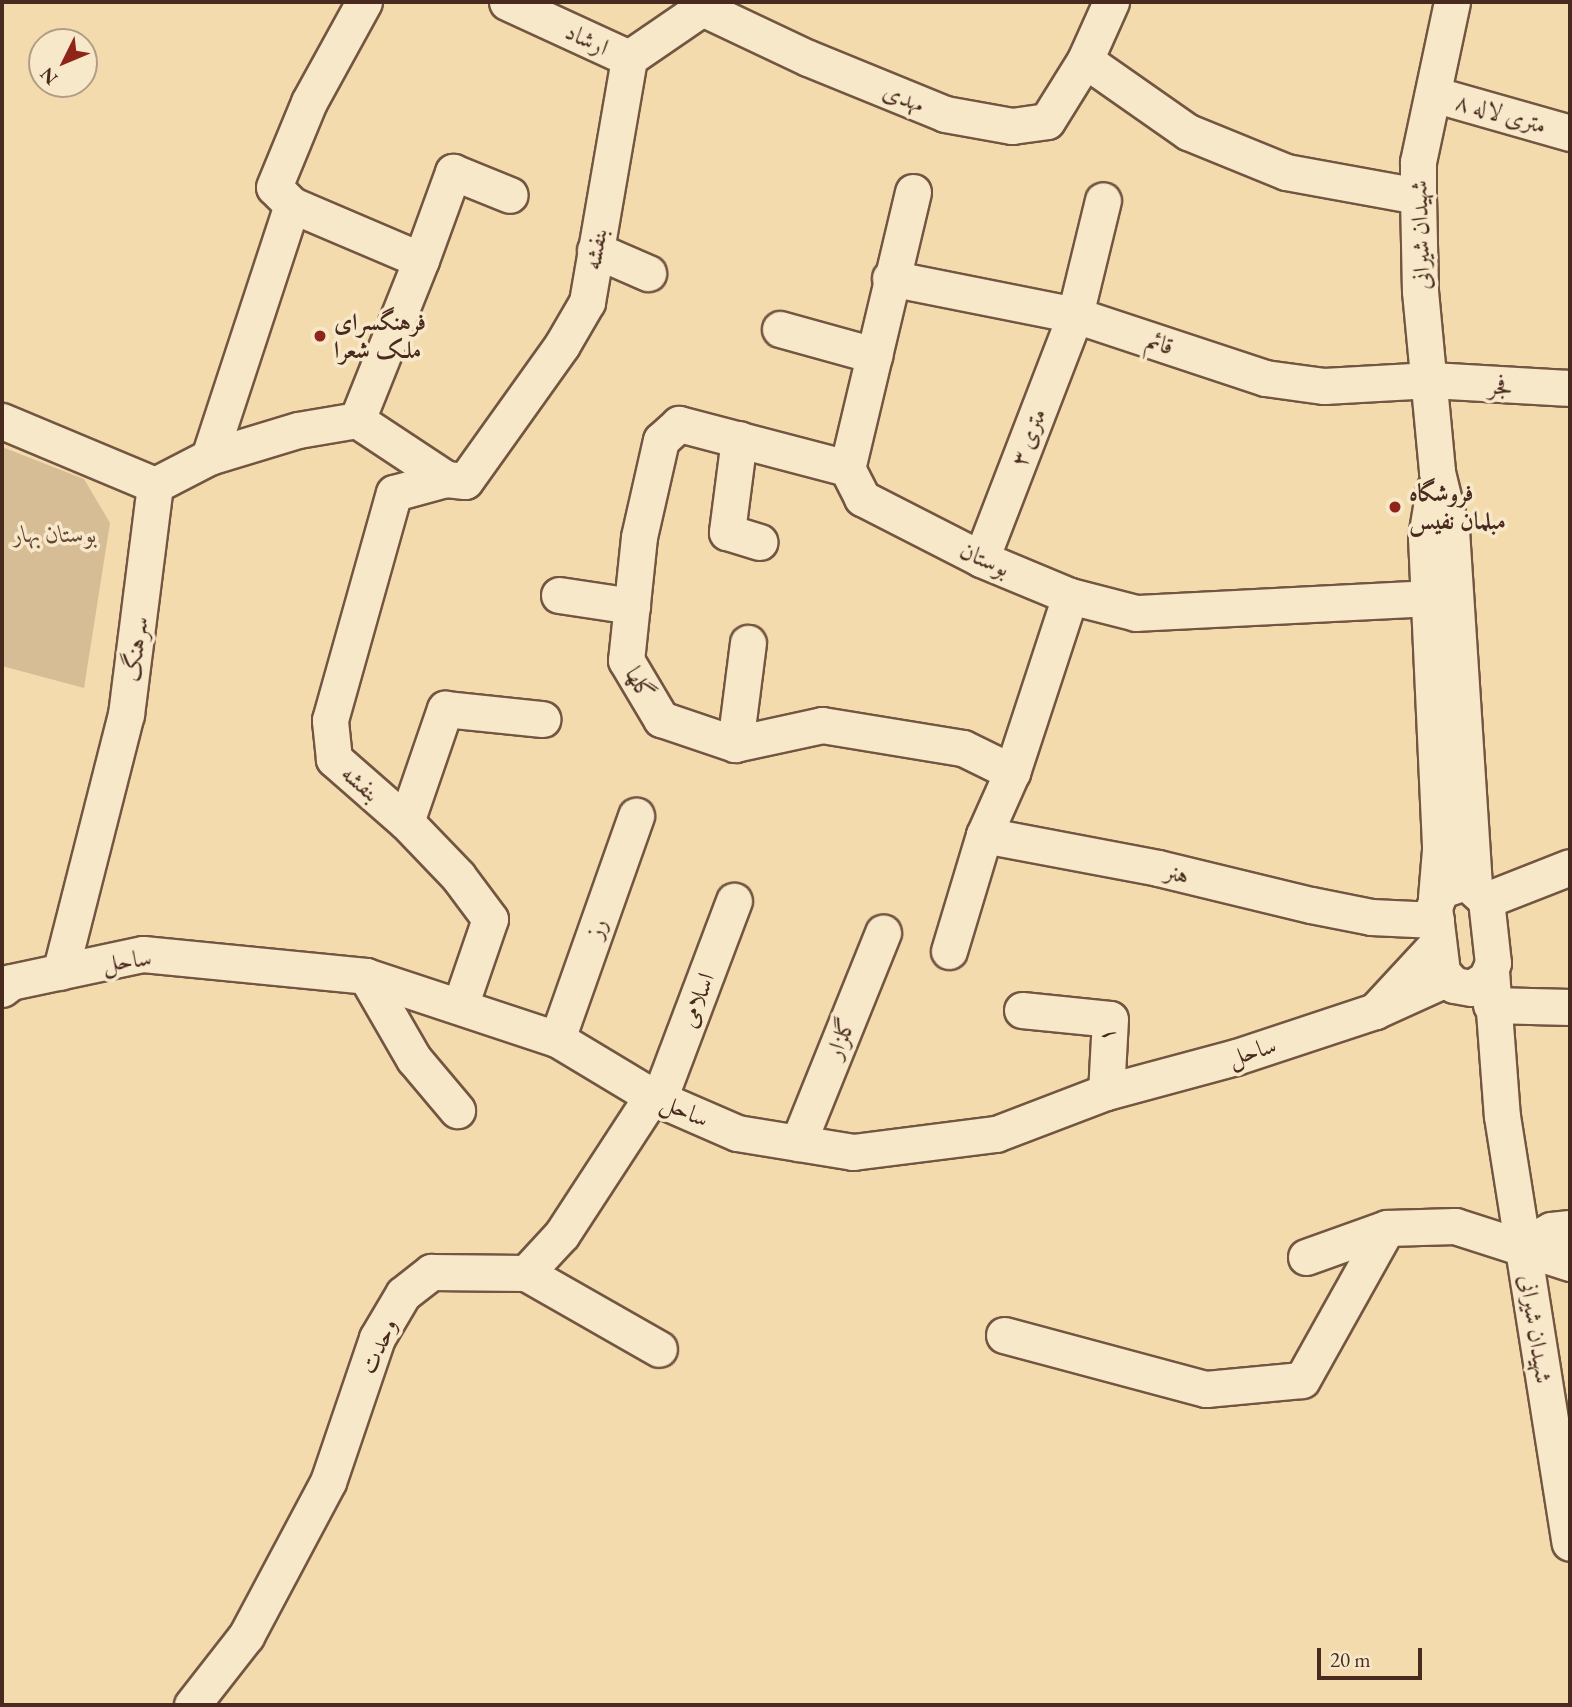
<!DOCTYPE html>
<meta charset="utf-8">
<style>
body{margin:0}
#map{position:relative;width:1572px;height:1707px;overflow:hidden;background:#f4dbad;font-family:"EB Garamond",Amiri,serif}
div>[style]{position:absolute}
.green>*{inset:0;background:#d7bd95}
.roads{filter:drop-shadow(2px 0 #735642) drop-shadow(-2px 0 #735642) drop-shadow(0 2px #735642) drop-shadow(0 -2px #735642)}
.minor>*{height:35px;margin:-17.5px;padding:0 17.5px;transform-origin:17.5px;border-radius:17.5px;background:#f8e8ca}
.dots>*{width:19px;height:19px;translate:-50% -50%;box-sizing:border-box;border:4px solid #f8e8ca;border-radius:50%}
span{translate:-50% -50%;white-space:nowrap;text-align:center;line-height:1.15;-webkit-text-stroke:7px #f8e8ca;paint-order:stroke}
.street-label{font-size:24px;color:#482a1e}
.poi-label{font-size:24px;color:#482a1e;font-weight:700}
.left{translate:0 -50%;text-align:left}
.park-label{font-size:24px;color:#654736;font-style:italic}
.frame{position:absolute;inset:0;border:4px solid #482a1e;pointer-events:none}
.north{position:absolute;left:28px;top:28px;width:70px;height:70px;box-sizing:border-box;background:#f8e8ca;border:2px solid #b29c85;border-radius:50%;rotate:227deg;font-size:19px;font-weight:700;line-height:28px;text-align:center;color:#482a1e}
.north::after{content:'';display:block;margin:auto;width:24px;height:32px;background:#8f2418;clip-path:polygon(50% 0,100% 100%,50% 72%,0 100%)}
.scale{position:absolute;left:1317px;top:1648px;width:105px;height:32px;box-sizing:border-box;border:4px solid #482a1e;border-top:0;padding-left:9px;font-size:21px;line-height:24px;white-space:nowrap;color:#482a1e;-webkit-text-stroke:5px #f8e8ca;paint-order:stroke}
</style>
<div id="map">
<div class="green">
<div style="clip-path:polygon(2px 447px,84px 479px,110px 523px,84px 688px,2px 666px)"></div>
</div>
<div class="roads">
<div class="minor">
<div style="left:507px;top:2px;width:134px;rotate:24.7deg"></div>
<div style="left:1452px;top:2px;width:164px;rotate:102deg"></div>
<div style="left:1418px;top:162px;width:34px;rotate:90deg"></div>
<div style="left:1418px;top:196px;width:95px;rotate:88.8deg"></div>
<div style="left:1420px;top:291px;width:182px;rotate:84.6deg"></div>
<div style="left:1437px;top:472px;width:60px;rotate:76.4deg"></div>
<div style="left:1451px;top:530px;width:357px;rotate:86.3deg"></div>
<div style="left:702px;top:8px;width:117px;rotate:25.3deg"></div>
<div style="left:808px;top:58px;width:148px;rotate:22.2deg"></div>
<div style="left:945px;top:114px;width:68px;rotate:10.2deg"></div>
<div style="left:1012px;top:126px;width:35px;rotate:-8deg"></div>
<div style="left:1047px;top:121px;width:72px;rotate:-58.1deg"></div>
<div style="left:1085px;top:60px;width:64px;rotate:-65.9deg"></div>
<div style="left:1085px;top:60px;width:126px;rotate:35deg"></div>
<div style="left:1188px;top:132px;width:106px;rotate:22.2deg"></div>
<div style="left:1286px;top:172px;width:134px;rotate:10.3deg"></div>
<div style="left:1433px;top:94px;width:142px;rotate:15.9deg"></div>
<div style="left:913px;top:192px;width:284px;rotate:103.4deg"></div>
<div style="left:847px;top:468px;width:34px;rotate:63deg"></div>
<div style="left:862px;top:498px;width:134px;rotate:27.1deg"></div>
<div style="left:981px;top:559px;width:96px;rotate:22.6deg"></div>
<div style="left:1070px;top:596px;width:68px;rotate:14.4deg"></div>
<div style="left:1136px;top:613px;width:293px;rotate:-2.9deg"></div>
<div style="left:595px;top:250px;width:58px;rotate:23.5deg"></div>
<div style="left:421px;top:260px;width:94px;rotate:-70deg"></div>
<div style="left:453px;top:172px;width:61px;rotate:22deg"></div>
<div style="left:890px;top:278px;width:189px;rotate:11.3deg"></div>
<div style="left:1075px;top:315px;width:200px;rotate:18.3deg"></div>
<div style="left:1265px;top:378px;width:60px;rotate:7.7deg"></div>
<div style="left:1324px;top:386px;width:107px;rotate:-3.2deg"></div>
<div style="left:1431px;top:380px;width:139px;rotate:3.3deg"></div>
<div style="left:780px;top:329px;width:98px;rotate:15.5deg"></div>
<div style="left:357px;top:420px;width:107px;rotate:33.5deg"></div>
<div style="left:2px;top:421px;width:166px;rotate:22.7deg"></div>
<div style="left:155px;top:485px;width:231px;rotate:97.2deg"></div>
<div style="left:126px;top:714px;width:266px;rotate:104.3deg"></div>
<div style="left:739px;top:439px;width:94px;rotate:97.4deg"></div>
<div style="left:727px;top:532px;width:34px;rotate:17deg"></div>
<div style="left:209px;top:457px;width:265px;rotate:-71.8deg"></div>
<div style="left:847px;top:468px;width:174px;rotate:-165.3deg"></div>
<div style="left:679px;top:424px;width:24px;rotate:138deg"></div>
<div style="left:661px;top:440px;width:99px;rotate:102.8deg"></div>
<div style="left:639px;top:537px;width:124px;rotate:96deg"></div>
<div style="left:626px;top:660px;width:69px;rotate:59.3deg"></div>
<div style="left:661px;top:719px;width:78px;rotate:18.7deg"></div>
<div style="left:735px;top:744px;width:89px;rotate:-12.3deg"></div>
<div style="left:822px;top:725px;width:143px;rotate:9.3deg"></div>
<div style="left:963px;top:748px;width:55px;rotate:26.1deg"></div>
<div style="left:155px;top:485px;width:61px;rotate:-27.4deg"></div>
<div style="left:209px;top:457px;width:93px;rotate:-16.9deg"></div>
<div style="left:298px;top:430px;width:60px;rotate:-9.6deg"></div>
<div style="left:357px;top:420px;width:172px;rotate:-68.2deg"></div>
<div style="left:421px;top:260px;width:140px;rotate:-156.9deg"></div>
<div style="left:292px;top:205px;width:25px;rotate:-135deg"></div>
<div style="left:274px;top:187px;width:92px;rotate:-67.6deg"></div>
<div style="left:309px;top:102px;width:114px;rotate:-61.2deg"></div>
<div style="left:1434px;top:489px;width:49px;rotate:99.5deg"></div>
<div style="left:1426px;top:537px;width:313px;rotate:87.4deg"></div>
<div style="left:1440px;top:850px;width:48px;rotate:94.8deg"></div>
<div style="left:981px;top:559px;width:261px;rotate:-68.9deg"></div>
<div style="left:1075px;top:315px;width:118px;rotate:-76.3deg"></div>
<div style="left:559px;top:595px;width:74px;rotate:8.6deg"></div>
<div style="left:1070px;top:596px;width:185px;rotate:108.2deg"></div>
<div style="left:1012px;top:772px;width:69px;rotate:114deg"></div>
<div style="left:984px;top:835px;width:177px;rotate:10.7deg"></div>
<div style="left:1158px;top:868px;width:157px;rotate:13.6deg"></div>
<div style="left:1311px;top:905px;width:61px;rotate:11.3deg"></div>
<div style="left:1371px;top:917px;width:65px;rotate:2.6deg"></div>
<div style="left:735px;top:744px;width:102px;rotate:-82.7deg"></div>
<div style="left:406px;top:822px;width:120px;rotate:-71deg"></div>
<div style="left:445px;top:709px;width:98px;rotate:5.9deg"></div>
<div style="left:1466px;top:882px;width:27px;rotate:42deg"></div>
<div style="left:1486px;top:900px;width:63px;rotate:83.7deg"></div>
<div style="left:1493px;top:963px;width:17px;rotate:114deg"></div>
<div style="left:1486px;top:979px;width:17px;rotate:149deg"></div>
<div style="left:1471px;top:988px;width:17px;rotate:-170deg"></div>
<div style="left:1454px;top:985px;width:18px;rotate:-133deg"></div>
<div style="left:1442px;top:972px;width:65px;rotate:-97deg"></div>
<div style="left:1434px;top:907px;width:18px;rotate:-68deg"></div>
<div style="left:1441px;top:890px;width:26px;rotate:-18deg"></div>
<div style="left:1486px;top:900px;width:90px;rotate:-21.4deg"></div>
<div style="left:1438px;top:943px;width:93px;rotate:132.8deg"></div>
<div style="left:1375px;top:1011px;width:78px;rotate:-24.3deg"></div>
<div style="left:949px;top:951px;width:121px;rotate:-73.2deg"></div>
<div style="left:1491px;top:971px;width:145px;rotate:85.7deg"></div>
<div style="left:1502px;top:1116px;width:432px;rotate:81deg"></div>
<div style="left:366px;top:976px;width:96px;rotate:60deg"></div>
<div style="left:414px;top:1059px;width:67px;rotate:49.9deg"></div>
<div style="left:2px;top:989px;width:11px;rotate:-38deg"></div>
<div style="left:11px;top:982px;width:135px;rotate:-12deg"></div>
<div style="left:143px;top:954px;width:224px;rotate:5.6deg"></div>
<div style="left:366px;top:976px;width:201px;rotate:18.3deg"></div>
<div style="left:557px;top:1039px;width:111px;rotate:31deg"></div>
<div style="left:652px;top:1096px;width:93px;rotate:23.5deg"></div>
<div style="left:737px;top:1133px;width:118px;rotate:9.3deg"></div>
<div style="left:853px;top:1152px;width:144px;rotate:-7.2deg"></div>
<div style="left:996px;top:1134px;width:118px;rotate:-20.9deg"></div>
<div style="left:1106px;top:1092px;width:135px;rotate:-15.1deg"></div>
<div style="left:1236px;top:1057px;width:146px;rotate:-18.3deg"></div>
<div style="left:1491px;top:1005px;width:79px;rotate:1.5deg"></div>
<div style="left:460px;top:1006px;width:92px;rotate:-71deg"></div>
<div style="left:490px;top:919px;width:54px;rotate:-126.7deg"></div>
<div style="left:458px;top:876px;width:75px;rotate:-133.9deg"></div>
<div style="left:406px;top:822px;width:96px;rotate:-138.8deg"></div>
<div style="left:334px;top:759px;width:39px;rotate:-96deg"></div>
<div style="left:330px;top:720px;width:236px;rotate:-74.3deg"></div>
<div style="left:394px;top:493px;width:54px;rotate:-15.1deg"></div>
<div style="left:446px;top:479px;width:19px;rotate:6deg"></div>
<div style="left:465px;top:481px;width:167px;rotate:-54.5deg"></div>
<div style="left:562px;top:345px;width:50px;rotate:-59.8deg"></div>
<div style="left:587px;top:302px;width:248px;rotate:-80.2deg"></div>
<div style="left:629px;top:58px;width:88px;rotate:-34.4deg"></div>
<div style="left:702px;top:8px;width:7px;rotate:-124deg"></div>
<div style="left:1022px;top:1010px;width:88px;rotate:5.8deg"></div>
<div style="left:1110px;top:1019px;width:73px;rotate:93.1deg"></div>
<div style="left:557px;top:1039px;width:237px;rotate:-70.5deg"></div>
<div style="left:659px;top:1099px;width:212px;rotate:-69.3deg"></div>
<div style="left:798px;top:1143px;width:227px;rotate:-68deg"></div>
<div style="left:1523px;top:1245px;width:32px;rotate:-28deg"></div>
<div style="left:1551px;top:1230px;width:19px;rotate:-6deg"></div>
<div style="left:1306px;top:1257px;width:86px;rotate:-19.7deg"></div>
<div style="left:1387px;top:1228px;width:68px;rotate:-1.7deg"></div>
<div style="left:1455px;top:1226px;width:121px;rotate:17.8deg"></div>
<div style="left:526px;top:1273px;width:153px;rotate:29.7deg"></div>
<div style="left:1004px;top:1335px;width:209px;rotate:15deg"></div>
<div style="left:1206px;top:1389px;width:96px;rotate:-5.4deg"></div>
<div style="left:1302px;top:1380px;width:174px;rotate:-60.8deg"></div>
<div style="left:192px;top:1705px;width:88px;rotate:-52deg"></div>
<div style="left:246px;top:1636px;width:174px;rotate:-62deg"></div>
<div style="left:328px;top:1482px;width:152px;rotate:-71.2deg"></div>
<div style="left:377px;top:1338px;width:51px;rotate:-59.4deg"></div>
<div style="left:403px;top:1294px;width:36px;rotate:-38deg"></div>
<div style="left:431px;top:1272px;width:95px;rotate:0.6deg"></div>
<div style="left:526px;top:1273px;width:53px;rotate:-47.3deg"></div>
<div style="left:562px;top:1234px;width:165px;rotate:-56.9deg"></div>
</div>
</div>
<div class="dots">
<div style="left:320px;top:336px;background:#8f2418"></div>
<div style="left:1395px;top:507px;background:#8f2418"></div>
</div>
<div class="street-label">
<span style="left:587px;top:39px;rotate:25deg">ارشاد</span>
<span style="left:904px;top:97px;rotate:22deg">مهدی</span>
<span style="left:1501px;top:113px;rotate:16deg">۸ متری لاله</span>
<span style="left:1420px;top:235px;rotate:-92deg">شهیدان شیرانی</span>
<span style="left:595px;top:249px;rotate:-80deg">بنفشه</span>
<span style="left:1160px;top:343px;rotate:18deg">قائم</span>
<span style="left:1501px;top:386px;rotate:5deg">فجر</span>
<span style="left:1028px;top:437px;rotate:-69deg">۳ متری</span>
<span style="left:985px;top:559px;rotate:24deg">بوستان</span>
<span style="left:135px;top:649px;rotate:-82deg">سرهنگ</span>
<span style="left:640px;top:683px;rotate:61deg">گلها</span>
<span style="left:361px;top:783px;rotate:41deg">بنفشه</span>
<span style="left:1177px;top:873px;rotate:13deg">هنر</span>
<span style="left:596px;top:928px;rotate:-70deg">رز</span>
<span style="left:127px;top:960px;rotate:-7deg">ساحل</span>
<span style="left:697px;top:1000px;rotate:-69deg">اسلامی</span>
<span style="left:1106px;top:1035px;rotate:-96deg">۱</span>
<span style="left:840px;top:1038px;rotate:-68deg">گلزار</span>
<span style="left:1252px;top:1051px;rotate:-17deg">ساحل</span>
<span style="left:685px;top:1110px;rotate:24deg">ساحل</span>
<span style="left:1536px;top:1329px;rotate:81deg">شهیدان شیرانی</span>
<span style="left:378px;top:1346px;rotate:-66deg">وحدت</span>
</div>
<div class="poi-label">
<span class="left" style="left:334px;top:336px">فرهنگسرای<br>ملک شعرا</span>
<span class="left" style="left:1409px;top:507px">فروشگاه<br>مبلمان نفیس</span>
</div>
<div class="park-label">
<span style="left:55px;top:534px">بوستان بهار</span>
</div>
<div class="frame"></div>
<div class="north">N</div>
<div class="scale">20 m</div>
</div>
